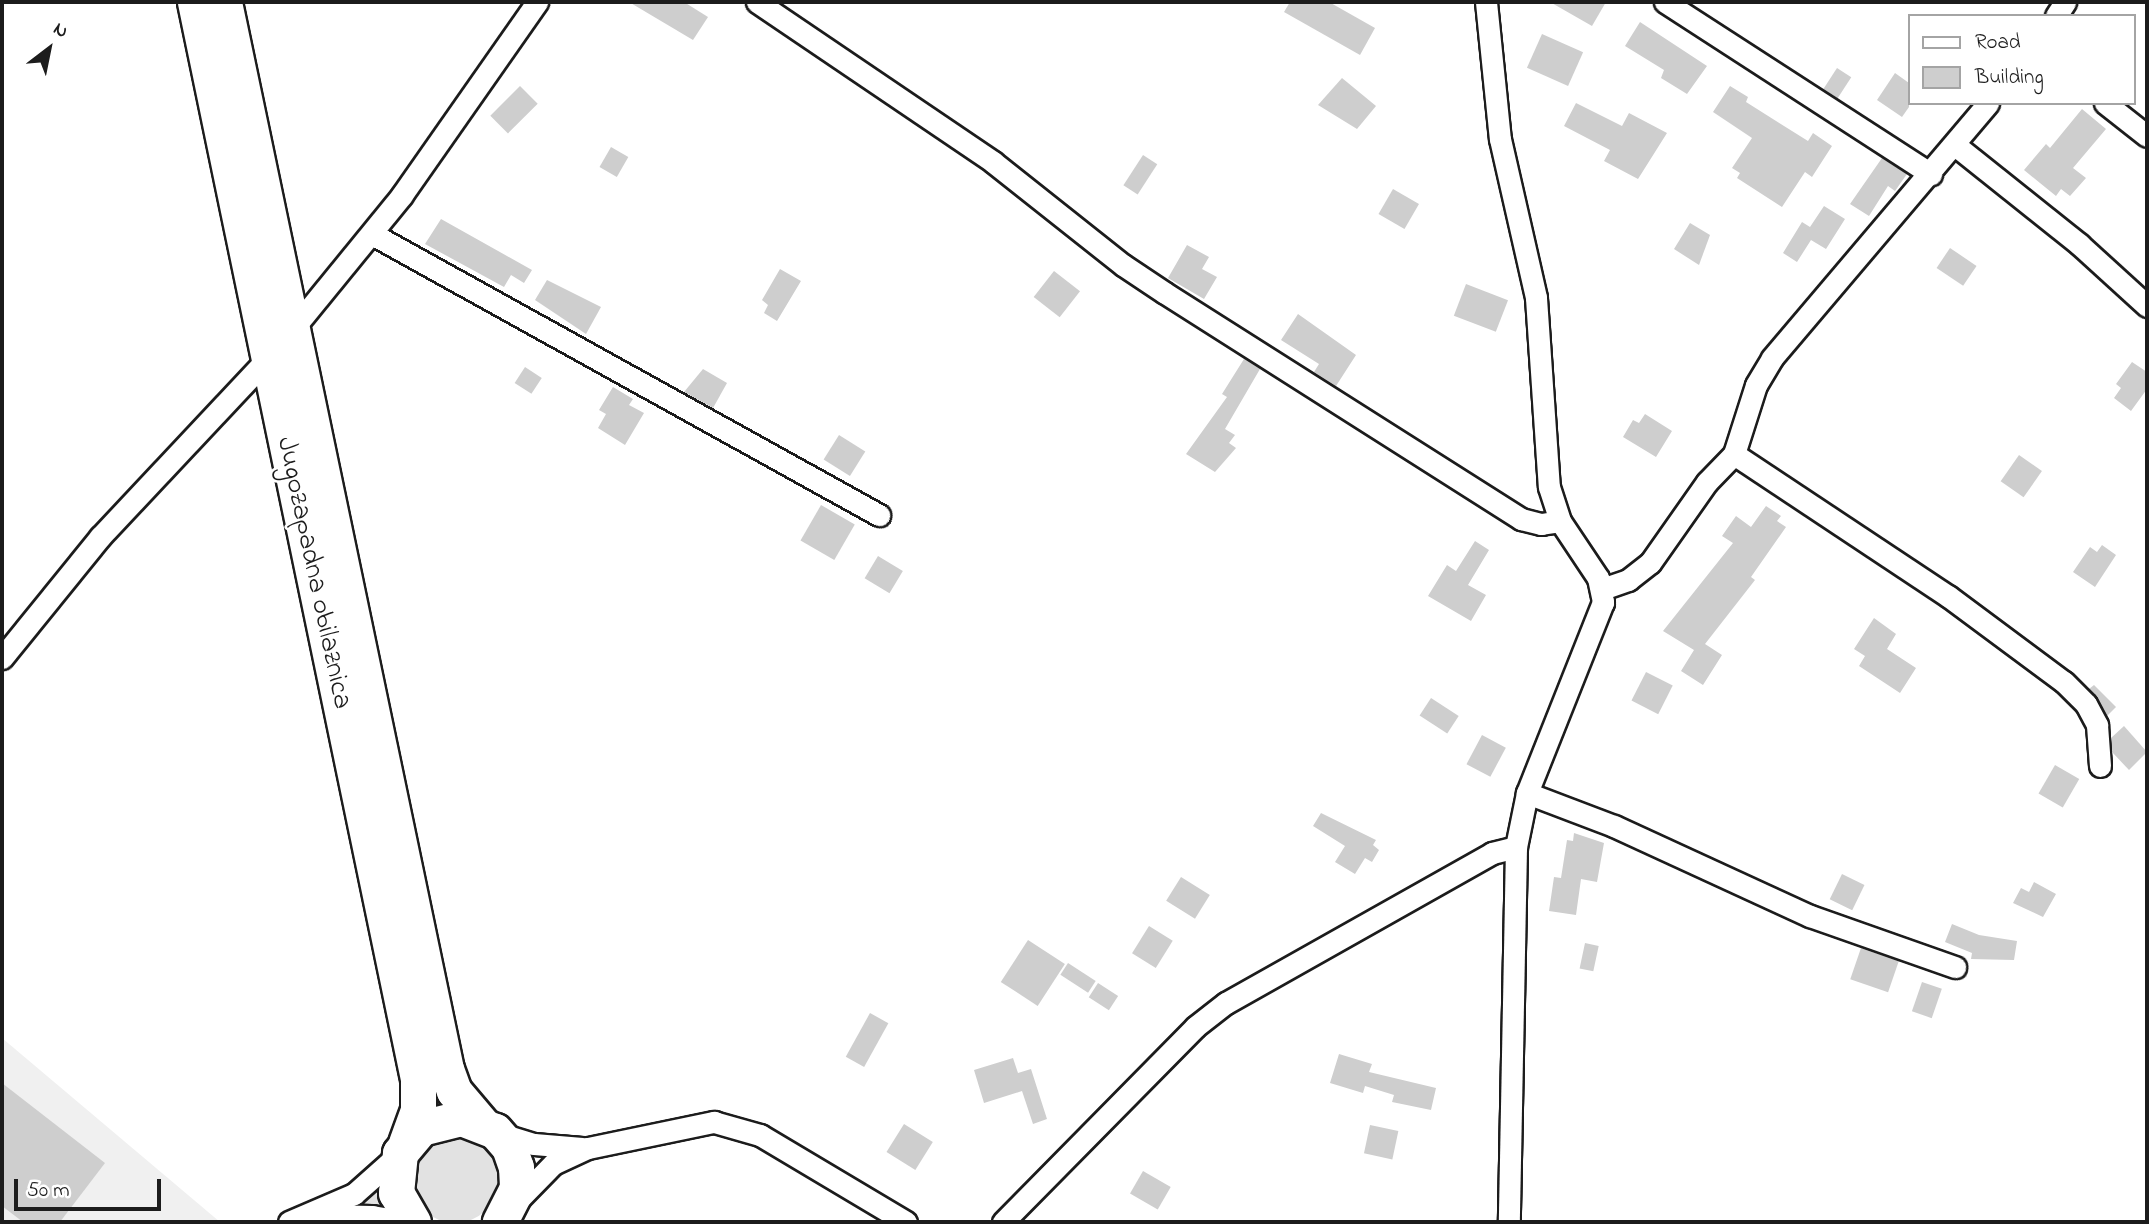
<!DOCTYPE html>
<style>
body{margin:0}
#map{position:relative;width:2149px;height:1224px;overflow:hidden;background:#fff;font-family:"Indie Flower",sans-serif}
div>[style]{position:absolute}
.built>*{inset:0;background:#f0f0f0}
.green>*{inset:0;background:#e2e2e2}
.round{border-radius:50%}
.building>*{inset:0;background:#cecece;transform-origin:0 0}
.roads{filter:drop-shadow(2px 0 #1c1c1c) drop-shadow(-2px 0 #1c1c1c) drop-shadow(0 2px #1c1c1c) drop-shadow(0 -2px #1c1c1c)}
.minor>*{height:21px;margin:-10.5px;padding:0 10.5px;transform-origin:10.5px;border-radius:10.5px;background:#fff}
.primary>*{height:35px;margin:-17.5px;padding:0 17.5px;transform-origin:17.5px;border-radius:17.5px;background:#fff}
span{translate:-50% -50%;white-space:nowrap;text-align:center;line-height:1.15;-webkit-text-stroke:5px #fff;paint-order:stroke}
.street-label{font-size:28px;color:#1c1c1c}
.frame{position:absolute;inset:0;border:4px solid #1c1c1c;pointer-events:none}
.legend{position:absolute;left:1908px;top:14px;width:228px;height:91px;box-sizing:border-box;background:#fff;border:2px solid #a4a4a4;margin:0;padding:9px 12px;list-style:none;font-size:21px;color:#1c1c1c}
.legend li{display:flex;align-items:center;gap:14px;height:35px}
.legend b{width:35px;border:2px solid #a4a4a4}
.north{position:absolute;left:14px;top:14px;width:70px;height:70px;-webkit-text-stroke:5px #fff;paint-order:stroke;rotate:32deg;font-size:19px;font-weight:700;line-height:28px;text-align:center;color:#1c1c1c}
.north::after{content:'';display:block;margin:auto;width:24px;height:32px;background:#1c1c1c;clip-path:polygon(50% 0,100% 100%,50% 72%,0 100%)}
.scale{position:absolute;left:14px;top:1179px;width:147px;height:32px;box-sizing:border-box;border:4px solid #1c1c1c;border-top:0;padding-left:9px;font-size:21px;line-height:24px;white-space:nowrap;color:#1c1c1c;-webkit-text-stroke:5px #fff;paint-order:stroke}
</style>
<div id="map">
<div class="built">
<div style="clip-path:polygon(2px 1038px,220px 1222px,2px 1222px)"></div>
</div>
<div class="green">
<div class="round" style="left:412px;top:1137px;width:86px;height:86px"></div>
<div style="clip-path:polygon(378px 1185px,386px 1210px,366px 1210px,362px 1194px)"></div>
</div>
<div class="building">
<div style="clip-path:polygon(629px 2px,684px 2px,708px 17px,693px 40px)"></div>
<div style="clip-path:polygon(1290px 2px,1329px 2px,1375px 28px,1360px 55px,1284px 12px)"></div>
<div style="clip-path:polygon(1550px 2px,1606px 2px,1592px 26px)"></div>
<div style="clip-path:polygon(1640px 22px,1707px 66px,1687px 94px,1661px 78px,1664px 70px,1625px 46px)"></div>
<div style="left:1542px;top:34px;width:45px;height:37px;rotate:24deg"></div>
<div style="left:1837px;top:68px;width:17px;height:25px;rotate:33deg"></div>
<div style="clip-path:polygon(1895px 73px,1909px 83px,1909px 107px,1902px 117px,1877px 100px)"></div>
<div style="clip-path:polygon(1342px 78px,1376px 106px,1357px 129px,1318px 105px)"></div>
<div style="left:520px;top:86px;width:25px;height:42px;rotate:45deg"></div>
<div style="clip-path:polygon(1730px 86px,1748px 97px,1746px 102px,1808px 141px,1813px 133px,1832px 146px,1812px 177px,1805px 172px,1782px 207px,1737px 178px,1740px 173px,1732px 168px,1752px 138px,1713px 112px)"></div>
<div style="clip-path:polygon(1576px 103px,1622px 126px,1629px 113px,1667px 133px,1638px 179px,1604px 161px,1610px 150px,1564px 126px)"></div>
<div style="clip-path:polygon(2082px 109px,2106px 129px,2073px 168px,2086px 178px,2070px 196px,2061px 189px,2056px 196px,2024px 170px,2046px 144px,2050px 148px)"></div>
<div style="left:611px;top:147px;width:20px;height:23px;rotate:30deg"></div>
<div style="left:1143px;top:155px;width:17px;height:36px;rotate:33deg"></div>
<div style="clip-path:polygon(1882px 158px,1907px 174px,1895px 191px,1888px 186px,1869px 216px,1850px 204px)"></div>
<div style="left:1393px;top:189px;width:30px;height:29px;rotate:30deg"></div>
<div style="clip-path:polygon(1824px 206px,1845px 219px,1826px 249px,1811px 240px,1797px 262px,1783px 253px,1802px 222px,1810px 227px)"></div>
<div style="clip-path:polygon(441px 219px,532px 270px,524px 283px,511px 275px,504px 287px,425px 244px)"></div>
<div style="clip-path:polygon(1690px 223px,1710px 235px,1699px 265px,1674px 249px)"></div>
<div style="clip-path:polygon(1187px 245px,1209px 257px,1202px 269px,1217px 277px,1204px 299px,1168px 278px)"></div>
<div style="left:1950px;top:248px;width:32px;height:24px;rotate:34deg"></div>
<div style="clip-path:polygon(780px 269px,801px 281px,777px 321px,764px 313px,768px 305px,762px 300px)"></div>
<div style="left:1054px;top:271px;width:33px;height:33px;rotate:38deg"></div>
<div style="clip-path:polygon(547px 280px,601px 307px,586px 334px,535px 300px)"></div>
<div style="left:1466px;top:284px;width:45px;height:34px;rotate:21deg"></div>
<div style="clip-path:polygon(1298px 314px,1356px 355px,1336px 386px,1314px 372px,1319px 364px,1281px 340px)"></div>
<div style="clip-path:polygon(1244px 359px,1260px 369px,1225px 429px,1235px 435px,1229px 443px,1236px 448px,1215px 472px,1186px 454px,1227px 397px,1222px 394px)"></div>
<div style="clip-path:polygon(2132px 362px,2147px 372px,2147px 389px,2131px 411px,2114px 398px,2121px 388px,2116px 384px)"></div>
<div style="left:525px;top:367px;width:20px;height:19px;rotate:33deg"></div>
<div style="clip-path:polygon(703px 369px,727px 383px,713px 408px,684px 392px)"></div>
<div style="clip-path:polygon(613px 387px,633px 399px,629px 405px,644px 413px,625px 445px,598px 428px,606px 414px,599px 410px)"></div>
<div style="clip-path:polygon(1645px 414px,1672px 431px,1656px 457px,1623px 437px,1633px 420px,1639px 423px)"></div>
<div style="left:839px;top:435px;width:31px;height:29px;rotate:32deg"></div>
<div style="left:2019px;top:455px;width:28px;height:32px;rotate:35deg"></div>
<div style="left:821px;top:505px;width:39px;height:41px;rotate:30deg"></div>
<div style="clip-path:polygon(1766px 506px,1781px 516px,1777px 521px,1786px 527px,1751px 577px,1755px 580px,1705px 644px,1722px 655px,1703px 685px,1681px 671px,1694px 650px,1663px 631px,1733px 543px,1722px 536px,1736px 516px,1751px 527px)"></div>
<div style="clip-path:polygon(1475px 541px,1489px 550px,1468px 585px,1486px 595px,1471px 621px,1428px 596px,1447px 565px,1456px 571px)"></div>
<div style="clip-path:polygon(2102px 545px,2116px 555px,2095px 587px,2073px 572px,2090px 547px,2097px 552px)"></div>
<div style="left:878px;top:556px;width:29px;height:26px;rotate:31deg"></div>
<div style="clip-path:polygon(1874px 618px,1896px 634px,1887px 649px,1916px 668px,1900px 693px,1859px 666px,1865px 656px,1854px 649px)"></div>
<div style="left:1646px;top:672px;width:30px;height:32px;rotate:27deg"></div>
<div style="clip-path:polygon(2094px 685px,2116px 707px,2107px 716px,2089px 689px)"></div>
<div style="left:1431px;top:698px;width:33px;height:21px;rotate:33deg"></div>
<div style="clip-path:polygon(2124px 726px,2147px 752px,2129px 770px,2112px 752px,2111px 738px)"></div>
<div style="left:1482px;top:735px;width:27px;height:33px;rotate:28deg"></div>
<div style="left:2055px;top:765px;width:28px;height:33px;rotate:30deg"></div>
<div style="clip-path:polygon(1321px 813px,1376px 840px,1373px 845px,1379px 850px,1372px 862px,1365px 858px,1355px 874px,1335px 862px,1345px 846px,1313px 826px)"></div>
<div style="clip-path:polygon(1574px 833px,1604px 843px,1597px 882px,1581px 879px,1576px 915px,1549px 911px,1554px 877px,1561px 878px,1567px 840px,1573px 841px)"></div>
<div style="left:1842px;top:874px;width:25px;height:28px;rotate:26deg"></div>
<div style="left:1181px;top:877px;width:34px;height:28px;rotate:32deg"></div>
<div style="clip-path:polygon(2034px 882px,2056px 894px,2043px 917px,2013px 903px,2021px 888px,2029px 892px)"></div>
<div style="clip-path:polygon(1952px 924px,1979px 935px,2017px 941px,2014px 960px,1971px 959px,1972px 953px,1945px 942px)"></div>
<div style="left:1149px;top:926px;width:28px;height:32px;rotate:32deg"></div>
<div style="left:1028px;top:940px;width:44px;height:50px;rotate:33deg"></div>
<div style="left:1585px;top:943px;width:14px;height:26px;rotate:12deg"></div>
<div style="left:1861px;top:948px;width:40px;height:33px;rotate:19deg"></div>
<div style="left:1068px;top:963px;width:33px;height:14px;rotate:33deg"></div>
<div style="left:1922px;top:982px;width:21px;height:31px;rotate:19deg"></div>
<div style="left:1098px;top:983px;width:24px;height:17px;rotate:33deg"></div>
<div style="left:870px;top:1013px;width:21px;height:50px;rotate:29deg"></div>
<div style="clip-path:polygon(1339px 1054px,1372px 1064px,1369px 1072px,1436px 1088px,1431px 1110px,1392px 1102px,1394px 1095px,1365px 1086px,1363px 1093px,1330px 1083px)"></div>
<div style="clip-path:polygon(1013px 1058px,1018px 1073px,1031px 1069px,1047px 1119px,1033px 1124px,1022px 1091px,984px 1103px,974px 1070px)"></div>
<div style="clip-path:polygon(2px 1083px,105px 1163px,60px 1222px,23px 1222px,2px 1206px)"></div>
<div style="left:904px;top:1124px;width:34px;height:33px;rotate:32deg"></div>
<div style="left:1370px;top:1125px;width:29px;height:29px;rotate:12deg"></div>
<div style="left:1143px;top:1171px;width:32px;height:26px;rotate:30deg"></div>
</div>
<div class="roads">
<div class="minor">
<div style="left:757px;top:2px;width:285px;rotate:34.1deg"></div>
<div style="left:993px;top:162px;width:166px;rotate:38.4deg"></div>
<div style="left:1123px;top:265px;width:50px;rotate:33.7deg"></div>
<div style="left:1165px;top:293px;width:422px;rotate:32.4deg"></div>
<div style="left:1521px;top:519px;width:21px;rotate:14deg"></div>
<div style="left:1541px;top:524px;width:19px;rotate:-9deg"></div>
<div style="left:1486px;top:2px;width:138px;rotate:84.2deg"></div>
<div style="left:1500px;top:139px;width:163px;rotate:77.2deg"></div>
<div style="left:1536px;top:298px;width:189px;rotate:86.1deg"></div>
<div style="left:1549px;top:487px;width:36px;rotate:72deg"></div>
<div style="left:1560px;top:521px;width:69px;rotate:56.3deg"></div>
<div style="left:1598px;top:578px;width:25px;rotate:78deg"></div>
<div style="left:1603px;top:602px;width:206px;rotate:111.7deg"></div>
<div style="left:1527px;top:793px;width:55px;rotate:101.5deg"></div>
<div style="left:1516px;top:847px;width:375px;rotate:91.1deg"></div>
<div style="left:1665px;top:2px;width:317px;rotate:32.9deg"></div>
<div style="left:2056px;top:16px;width:17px;rotate:-57deg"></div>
<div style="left:2105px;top:103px;width:53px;rotate:38.2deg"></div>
<div style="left:1955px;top:145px;width:159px;rotate:38.6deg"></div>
<div style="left:2079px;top:244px;width:92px;rotate:42.4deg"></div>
<div style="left:372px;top:234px;width:580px;rotate:29deg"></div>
<div style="left:292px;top:330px;width:174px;rotate:-50.8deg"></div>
<div style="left:402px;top:195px;width:236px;rotate:-55deg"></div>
<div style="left:1734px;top:454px;width:257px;rotate:33.6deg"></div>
<div style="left:1948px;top:596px;width:144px;rotate:36.6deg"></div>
<div style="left:2064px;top:682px;width:31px;rotate:45deg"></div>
<div style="left:2086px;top:704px;width:24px;rotate:62deg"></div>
<div style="left:2097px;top:725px;width:41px;rotate:85.8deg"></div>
<div style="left:1602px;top:589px;width:28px;rotate:-19deg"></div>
<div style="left:1628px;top:580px;width:28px;rotate:-38deg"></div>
<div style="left:1650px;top:563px;width:99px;rotate:-54.9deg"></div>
<div style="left:1707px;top:482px;width:39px;rotate:-46deg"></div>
<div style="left:1734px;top:454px;width:72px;rotate:-72.3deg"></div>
<div style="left:1756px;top:385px;width:31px;rotate:-59deg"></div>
<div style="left:1772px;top:358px;width:334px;rotate:-49.7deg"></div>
<div style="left:2px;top:658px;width:156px;rotate:-51deg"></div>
<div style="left:100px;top:537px;width:247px;rotate:-46.8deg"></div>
<div style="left:1527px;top:793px;width:93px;rotate:20.8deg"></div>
<div style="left:1614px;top:826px;width:216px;rotate:24.7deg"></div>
<div style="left:1810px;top:916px;width:154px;rotate:19.4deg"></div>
<div style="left:501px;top:1134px;width:34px;rotate:17deg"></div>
<div style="left:534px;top:1144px;width:48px;rotate:4.8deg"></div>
<div style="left:514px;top:1204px;width:56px;rotate:-45.7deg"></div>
<div style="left:553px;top:1164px;width:38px;rotate:-25deg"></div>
<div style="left:588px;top:1148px;width:129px;rotate:-11.7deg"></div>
<div style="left:714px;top:1122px;width:48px;rotate:15.8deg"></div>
<div style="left:760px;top:1135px;width:170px;rotate:30.8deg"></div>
<div style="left:317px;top:1215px;width:55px;rotate:1deg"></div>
<div style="left:372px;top:1216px;width:34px;rotate:10deg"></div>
<div style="left:289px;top:1222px;width:71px;rotate:-23.3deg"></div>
<div style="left:354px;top:1194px;width:59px;rotate:-41.6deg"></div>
<div style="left:1003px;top:1222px;width:274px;rotate:-45.4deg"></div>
<div style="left:1195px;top:1027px;width:39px;rotate:-38deg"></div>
<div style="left:1226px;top:1003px;width:305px;rotate:-29.4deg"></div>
<div style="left:1492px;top:853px;width:25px;rotate:-14deg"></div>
</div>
<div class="primary">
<div style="left:195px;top:2px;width:1100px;rotate:78.3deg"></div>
<div style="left:418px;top:1079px;width:31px;rotate:90deg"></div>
<div style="left:418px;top:1110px;width:35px;rotate:110deg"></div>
<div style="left:224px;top:2px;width:1090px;rotate:78.25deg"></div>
<div style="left:446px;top:1069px;width:23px;rotate:70deg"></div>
<div style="left:454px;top:1091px;width:42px;rotate:49.8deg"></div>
<div style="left:413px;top:1222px;width:34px;rotate:-120deg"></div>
<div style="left:396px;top:1193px;width:40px;rotate:-84.3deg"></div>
<div style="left:400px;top:1153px;width:33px;rotate:-50deg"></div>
<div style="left:421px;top:1128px;width:41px;rotate:-14deg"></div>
<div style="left:461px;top:1118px;width:36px;rotate:21deg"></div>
<div style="left:495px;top:1131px;width:21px;rotate:49deg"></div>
<div style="left:509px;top:1147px;width:21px;rotate:71deg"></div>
<div style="left:516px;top:1167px;width:21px;rotate:87deg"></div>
<div style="left:517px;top:1188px;width:38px;rotate:117deg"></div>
</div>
</div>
<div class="street-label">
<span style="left:313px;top:573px;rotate:78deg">Jugozapadna obilaznica</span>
</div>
<div class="frame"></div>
<ul class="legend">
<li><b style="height:9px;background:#fff"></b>Road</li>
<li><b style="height:19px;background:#cecece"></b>Building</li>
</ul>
<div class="north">N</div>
<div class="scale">50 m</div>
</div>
